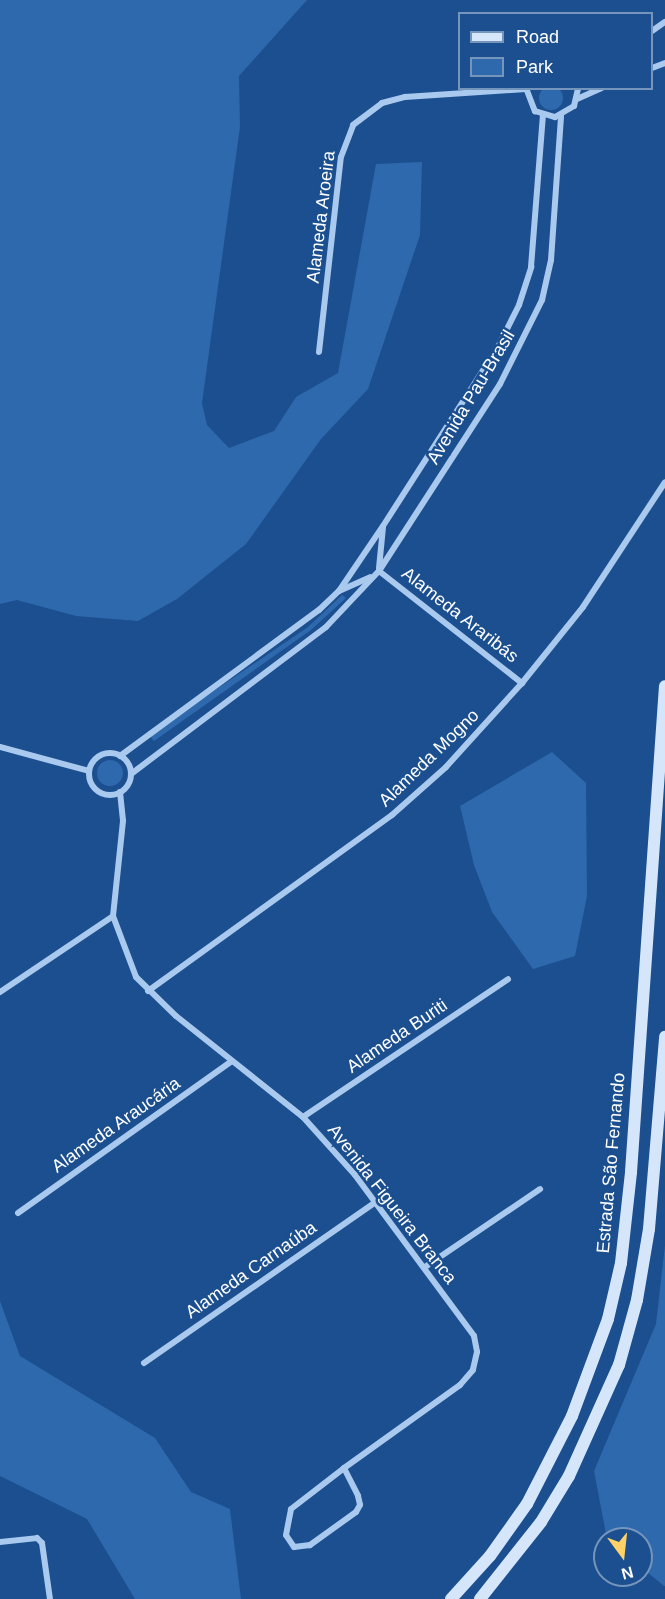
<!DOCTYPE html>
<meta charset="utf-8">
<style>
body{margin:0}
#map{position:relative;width:665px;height:1599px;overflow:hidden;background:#1b4f8f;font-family:Arial,sans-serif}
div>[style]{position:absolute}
.green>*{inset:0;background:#2e69ad}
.round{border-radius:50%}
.street>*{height:6px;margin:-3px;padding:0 3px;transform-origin:3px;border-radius:3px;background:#a9c9ee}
.street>.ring{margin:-3px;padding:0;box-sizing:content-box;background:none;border:6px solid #a9c9ee;border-radius:50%}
.secondary>*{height:12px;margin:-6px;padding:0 6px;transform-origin:6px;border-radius:6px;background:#d6e6fa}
span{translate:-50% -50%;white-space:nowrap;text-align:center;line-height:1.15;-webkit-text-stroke:5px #1b4f8f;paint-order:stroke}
.street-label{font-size:18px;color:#fff}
.legend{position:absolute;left:458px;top:12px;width:195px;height:78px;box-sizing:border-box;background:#1b4f8f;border:2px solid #7695bc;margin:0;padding:8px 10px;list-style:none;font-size:18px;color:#fff}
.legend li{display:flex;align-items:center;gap:12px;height:30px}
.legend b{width:30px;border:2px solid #7695bc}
.north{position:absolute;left:593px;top:1527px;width:60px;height:60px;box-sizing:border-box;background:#1b4f8f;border:2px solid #7695bc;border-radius:50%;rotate:165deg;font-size:16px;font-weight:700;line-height:24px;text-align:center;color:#fff}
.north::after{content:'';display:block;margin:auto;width:21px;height:27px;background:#ffd166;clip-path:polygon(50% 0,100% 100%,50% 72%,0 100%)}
</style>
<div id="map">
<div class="green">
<div style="clip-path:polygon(0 0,307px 0,239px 76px,240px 127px,202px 403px,207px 425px,229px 448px,274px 431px,296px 397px,338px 373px,376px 164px,422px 162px,420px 235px,368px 389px,321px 439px,246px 544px,177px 599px,138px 621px,76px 616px,17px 600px,0 604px)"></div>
<div class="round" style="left:539px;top:86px;width:24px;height:24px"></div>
<div style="clip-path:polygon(342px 595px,346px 598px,311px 630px,154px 741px,149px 735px,308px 627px)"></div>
<div style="clip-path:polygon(552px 752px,586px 783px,587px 896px,575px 956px,533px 969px,492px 912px,474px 865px,460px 806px)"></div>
<div class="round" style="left:97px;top:760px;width:26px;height:26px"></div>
<div style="clip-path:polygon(665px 1245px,665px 1586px,664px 1586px,641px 1567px,641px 1539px,607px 1539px,594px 1471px,656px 1324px)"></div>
<div style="clip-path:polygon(0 1301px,20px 1356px,155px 1438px,191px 1492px,230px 1509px,241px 1599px,135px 1599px,87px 1519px,0 1476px)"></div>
</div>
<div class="street">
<div style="left:652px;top:31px;width:16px;rotate:-35deg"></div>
<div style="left:652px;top:68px;width:14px;rotate:-21deg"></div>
<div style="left:526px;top:88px;width:25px;rotate:69deg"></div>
<div style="left:535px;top:111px;width:21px;rotate:17deg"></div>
<div style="left:555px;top:117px;width:22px;rotate:-30deg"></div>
<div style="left:574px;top:106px;width:18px;rotate:-77deg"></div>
<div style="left:577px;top:99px;width:27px;rotate:-24deg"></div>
<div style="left:319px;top:352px;width:196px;rotate:-83.6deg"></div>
<div style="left:341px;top:157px;width:34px;rotate:-69deg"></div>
<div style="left:353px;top:125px;width:36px;rotate:-37deg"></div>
<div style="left:382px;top:103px;width:24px;rotate:-15deg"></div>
<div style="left:405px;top:97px;width:121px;rotate:-3.8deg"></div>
<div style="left:379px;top:568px;width:41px;rotate:-84.4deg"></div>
<div style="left:379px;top:571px;width:182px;rotate:38.1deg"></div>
<div style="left:339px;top:591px;width:34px;rotate:-24deg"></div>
<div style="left:0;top:747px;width:92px;rotate:15.1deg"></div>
<div class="ring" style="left:89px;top:753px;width:36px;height:36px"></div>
<div style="left:120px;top:756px;width:247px;rotate:-36.3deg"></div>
<div style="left:319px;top:610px;width:28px;rotate:-44deg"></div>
<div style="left:339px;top:591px;width:78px;rotate:-55.9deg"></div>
<div style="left:383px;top:526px;width:213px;rotate:-57.3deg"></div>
<div style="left:498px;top:347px;width:47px;rotate:-63.4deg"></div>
<div style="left:519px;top:305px;width:40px;rotate:-72deg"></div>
<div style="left:531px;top:267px;width:152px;rotate:-85.5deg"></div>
<div style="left:131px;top:774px;width:244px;rotate:-37deg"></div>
<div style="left:326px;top:627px;width:77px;rotate:-46.6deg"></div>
<div style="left:379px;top:571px;width:223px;rotate:-57.1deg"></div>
<div style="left:500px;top:384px;width:94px;rotate:-63.4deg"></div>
<div style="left:542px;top:300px;width:41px;rotate:-77.3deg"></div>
<div style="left:551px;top:260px;width:144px;rotate:-86deg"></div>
<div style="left:120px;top:792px;width:29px;rotate:84deg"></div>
<div style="left:123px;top:821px;width:96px;rotate:96deg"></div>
<div style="left:113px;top:916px;width:65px;rotate:69.3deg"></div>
<div style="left:136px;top:977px;width:56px;rotate:44.3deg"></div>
<div style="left:176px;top:1016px;width:162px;rotate:38.5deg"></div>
<div style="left:303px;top:1117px;width:78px;rotate:48.1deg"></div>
<div style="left:355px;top:1175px;width:200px;rotate:53.5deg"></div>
<div style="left:474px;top:1336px;width:16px;rotate:79deg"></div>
<div style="left:477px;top:1352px;width:18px;rotate:103deg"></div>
<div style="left:473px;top:1370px;width:20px;rotate:131deg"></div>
<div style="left:460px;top:1385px;width:143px;rotate:144.4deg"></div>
<div style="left:148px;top:991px;width:301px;rotate:-35.8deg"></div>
<div style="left:392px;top:815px;width:72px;rotate:-41.6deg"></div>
<div style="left:446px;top:767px;width:113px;rotate:-47.9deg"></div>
<div style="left:522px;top:683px;width:97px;rotate:-51.2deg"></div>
<div style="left:583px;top:607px;width:149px;rotate:-56.7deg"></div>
<div style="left:0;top:992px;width:136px;rotate:-33.9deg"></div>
<div style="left:303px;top:1117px;width:247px;rotate:-33.9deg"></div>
<div style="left:18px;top:1213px;width:262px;rotate:-35.4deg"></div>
<div style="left:425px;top:1267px;width:139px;rotate:-34.1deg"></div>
<div style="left:144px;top:1363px;width:280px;rotate:-34.8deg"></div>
<div style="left:344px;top:1468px;width:31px;rotate:63deg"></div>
<div style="left:358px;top:1496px;width:9px;rotate:77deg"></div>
<div style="left:360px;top:1505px;width:8px;rotate:120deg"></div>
<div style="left:356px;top:1512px;width:57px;rotate:144.3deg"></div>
<div style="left:310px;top:1545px;width:16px;rotate:173deg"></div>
<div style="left:294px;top:1547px;width:14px;rotate:-124deg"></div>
<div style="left:286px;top:1535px;width:26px;rotate:-79deg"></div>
<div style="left:291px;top:1509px;width:67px;rotate:-37.7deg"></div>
<div style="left:0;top:1542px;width:37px;rotate:-6deg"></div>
<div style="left:37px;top:1538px;width:7px;rotate:45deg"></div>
<div style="left:42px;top:1543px;width:57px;rotate:81.9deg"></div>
</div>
<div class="secondary">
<div style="left:451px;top:1599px;width:58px;rotate:-47.8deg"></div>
<div style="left:490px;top:1556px;width:64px;rotate:-54.6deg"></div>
<div style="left:527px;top:1504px;width:99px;rotate:-62.9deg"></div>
<div style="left:572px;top:1416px;width:103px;rotate:-69.6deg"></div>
<div style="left:608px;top:1319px;width:57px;rotate:-76.9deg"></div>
<div style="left:621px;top:1263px;width:92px;rotate:-83.7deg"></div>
<div style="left:631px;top:1172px;width:487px;rotate:-86deg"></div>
<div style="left:480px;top:1599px;width:98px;rotate:-51.6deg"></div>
<div style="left:541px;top:1522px;width:54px;rotate:-58.7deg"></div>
<div style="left:569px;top:1476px;width:122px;rotate:-65.8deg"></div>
<div style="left:619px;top:1365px;width:67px;rotate:-74.5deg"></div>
<div style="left:637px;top:1300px;width:72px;rotate:-80.4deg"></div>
<div style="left:649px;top:1229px;width:193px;rotate:-85.2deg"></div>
</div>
<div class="street-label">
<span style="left:321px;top:217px;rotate:-83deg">Alameda Aroeira</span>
<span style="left:471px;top:397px;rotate:-59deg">Avenida Pau-Brasil</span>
<span style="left:460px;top:615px;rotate:38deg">Alameda Araribás</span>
<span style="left:429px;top:758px;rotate:-44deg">Alameda Mogno</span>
<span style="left:397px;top:1036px;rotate:-34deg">Alameda Buriti</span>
<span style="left:116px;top:1125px;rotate:-35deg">Alameda Araucária</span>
<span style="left:611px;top:1163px;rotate:-85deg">Estrada São Fernando</span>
<span style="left:392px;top:1204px;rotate:52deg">Avenida Figueira Branca</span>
<span style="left:251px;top:1270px;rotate:-35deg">Alameda Carnaúba</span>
</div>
<ul class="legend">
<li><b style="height:8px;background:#d6e6fa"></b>Road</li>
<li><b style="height:16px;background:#2e69ad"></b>Park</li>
</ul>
<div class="north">N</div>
</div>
